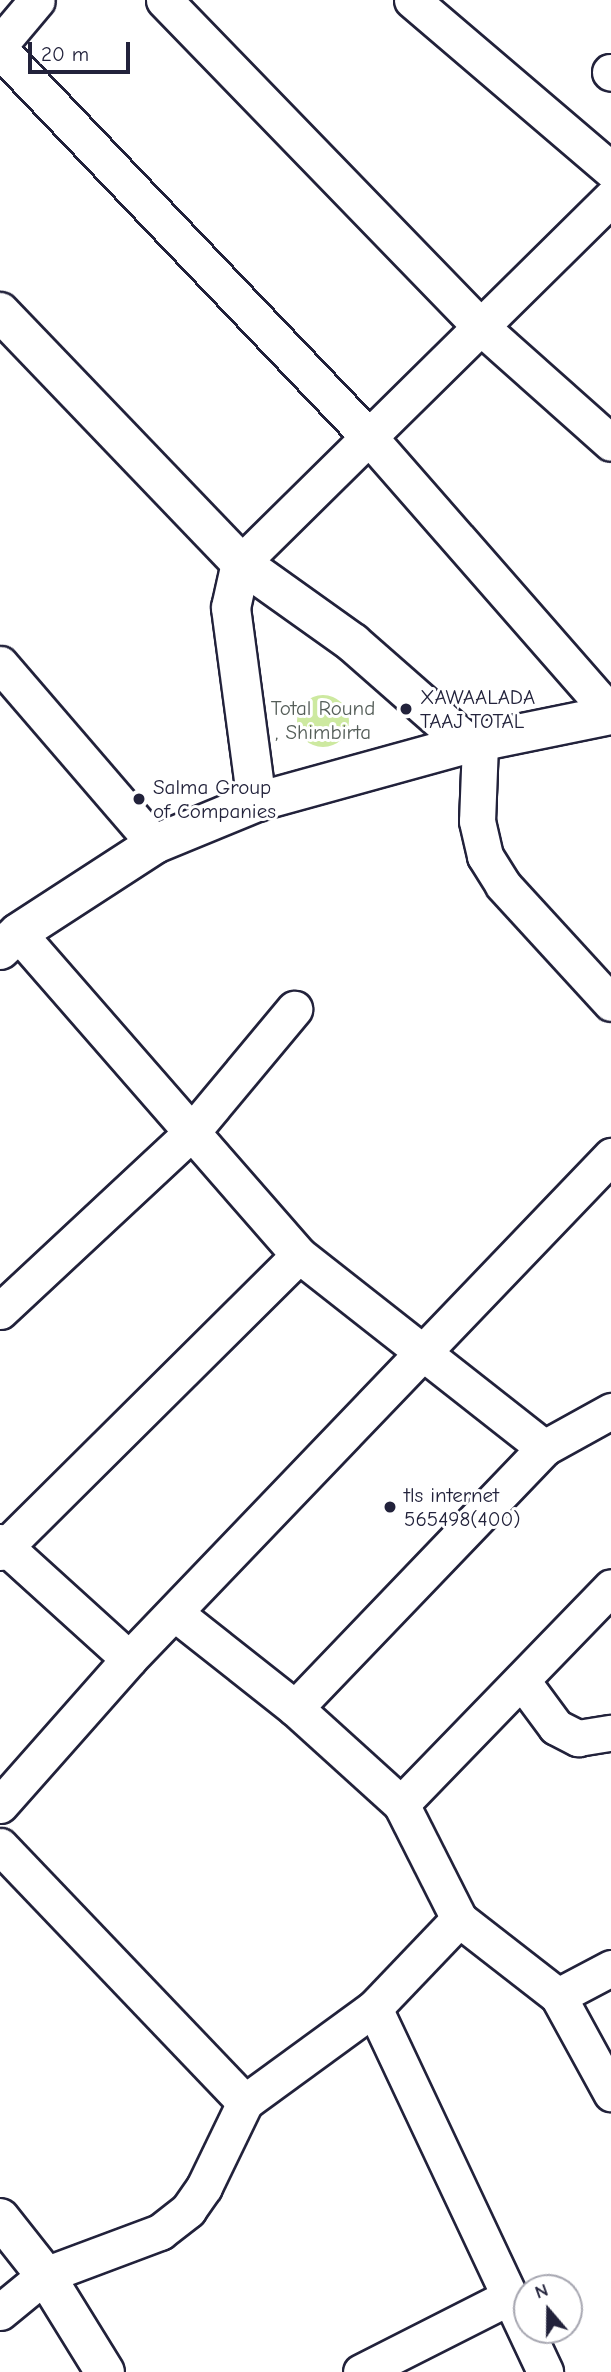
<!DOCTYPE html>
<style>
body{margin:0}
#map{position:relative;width:611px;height:2372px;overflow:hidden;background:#fff;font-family:"Comic Neue",sans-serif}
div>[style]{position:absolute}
.green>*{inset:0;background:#cde9a0}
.round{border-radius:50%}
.roads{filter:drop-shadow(2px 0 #22223b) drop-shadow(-2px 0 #22223b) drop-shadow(0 2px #22223b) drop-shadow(0 -2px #22223b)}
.minor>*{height:35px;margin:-17.5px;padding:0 17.5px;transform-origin:17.5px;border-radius:17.5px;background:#fff}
.tertiary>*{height:38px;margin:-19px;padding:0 19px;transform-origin:19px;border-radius:19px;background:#fff}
.secondary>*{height:38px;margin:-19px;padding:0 19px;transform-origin:19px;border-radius:19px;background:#fff}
.dots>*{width:19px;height:19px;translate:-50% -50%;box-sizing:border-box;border:4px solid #fff;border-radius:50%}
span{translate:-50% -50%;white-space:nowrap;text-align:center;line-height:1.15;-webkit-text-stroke:6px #fff;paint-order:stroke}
.poi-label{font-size:21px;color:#22223b}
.left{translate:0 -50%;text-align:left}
.park-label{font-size:21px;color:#555e59}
.north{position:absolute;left:513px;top:2274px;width:70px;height:70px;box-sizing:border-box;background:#fff;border:2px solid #a7a7b1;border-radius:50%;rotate:340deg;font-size:19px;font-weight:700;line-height:28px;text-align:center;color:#22223b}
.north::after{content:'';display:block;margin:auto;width:24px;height:32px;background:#22223b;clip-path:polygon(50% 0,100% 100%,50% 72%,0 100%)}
.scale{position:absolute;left:28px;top:42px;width:102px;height:32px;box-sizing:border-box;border:4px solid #22223b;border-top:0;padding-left:9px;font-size:21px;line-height:24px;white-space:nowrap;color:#22223b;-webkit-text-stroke:5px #fff;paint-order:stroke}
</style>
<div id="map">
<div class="green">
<div class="round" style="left:297px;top:695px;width:52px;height:52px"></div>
</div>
<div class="roads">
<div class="minor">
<div style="left:164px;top:0;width:455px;rotate:45.9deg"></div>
<div style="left:481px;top:327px;width:174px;rotate:41.7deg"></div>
<div style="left:412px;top:0;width:262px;rotate:40.5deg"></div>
<div style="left:0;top:44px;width:57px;rotate:-49.9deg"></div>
<div style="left:0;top:50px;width:533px;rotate:46.37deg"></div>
<div style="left:368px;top:436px;width:369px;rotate:48.8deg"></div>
<div style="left:610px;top:72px;width:1px;rotate:45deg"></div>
<div style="left:241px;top:563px;width:520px;rotate:-44.61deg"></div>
<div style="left:0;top:664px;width:238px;rotate:49.3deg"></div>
<div style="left:480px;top:744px;width:77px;rotate:92.2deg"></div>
<div style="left:477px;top:821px;width:36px;rotate:77deg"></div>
<div style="left:485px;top:856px;width:34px;rotate:58deg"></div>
<div style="left:503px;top:885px;width:160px;rotate:47.5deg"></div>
<div style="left:18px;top:933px;width:427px;rotate:48.9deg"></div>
<div style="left:299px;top:1255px;width:312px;rotate:38.2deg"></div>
<div style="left:0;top:1311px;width:260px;rotate:-43deg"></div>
<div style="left:190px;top:1134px;width:163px;rotate:-50.2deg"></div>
<div style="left:0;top:1542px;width:174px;rotate:42.2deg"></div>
<div style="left:0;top:1552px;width:421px;rotate:-44.8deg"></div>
<div style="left:176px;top:1614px;width:152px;rotate:38.3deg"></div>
<div style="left:295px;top:1708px;width:143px;rotate:42.2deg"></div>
<div style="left:401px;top:1804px;width:129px;rotate:63.2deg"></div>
<div style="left:459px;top:1919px;width:125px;rotate:37.9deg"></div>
<div style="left:558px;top:1996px;width:111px;rotate:61.3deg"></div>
<div style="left:522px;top:1681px;width:57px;rotate:53.5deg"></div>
<div style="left:556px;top:1727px;width:25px;rotate:27deg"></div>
<div style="left:578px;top:1738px;width:33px;rotate:-9deg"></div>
<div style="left:295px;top:1708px;width:360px;rotate:-46.2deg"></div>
<div style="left:544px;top:1448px;width:77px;rotate:-28.9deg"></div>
<div style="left:401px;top:1804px;width:302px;rotate:-45.9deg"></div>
<div style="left:0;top:1805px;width:195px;rotate:-48.5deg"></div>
<div style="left:129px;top:1659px;width:697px;rotate:-46.22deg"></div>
<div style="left:0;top:1846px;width:354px;rotate:46.3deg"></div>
<div style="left:558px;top:1996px;width:60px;rotate:-27.8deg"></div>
<div style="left:374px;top:2008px;width:402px;rotate:64.8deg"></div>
<div style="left:0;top:2312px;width:58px;rotate:-39.4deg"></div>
<div style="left:45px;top:2275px;width:123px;rotate:-20.5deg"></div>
<div style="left:160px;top:2232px;width:36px;rotate:-38deg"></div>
<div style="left:188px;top:2210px;width:28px;rotate:-55deg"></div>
<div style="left:204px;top:2187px;width:94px;rotate:-64.2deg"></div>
<div style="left:245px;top:2102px;width:160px;rotate:-36.1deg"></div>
<div style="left:374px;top:2008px;width:123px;rotate:-46.3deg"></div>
<div style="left:361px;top:2372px;width:164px;rotate:-26.9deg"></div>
</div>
<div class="tertiary">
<div style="left:0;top:2218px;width:73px;rotate:51.7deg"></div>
<div style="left:45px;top:2275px;width:114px;rotate:58.3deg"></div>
</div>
<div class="secondary">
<div style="left:0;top:312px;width:348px;rotate:46.2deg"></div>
<div style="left:241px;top:563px;width:138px;rotate:35.5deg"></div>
<div style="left:353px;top:643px;width:153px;rotate:41.3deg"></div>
<div style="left:241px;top:563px;width:46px;rotate:102.5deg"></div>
<div style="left:231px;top:608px;width:196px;rotate:82.4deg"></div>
<div style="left:0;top:950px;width:25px;rotate:-43deg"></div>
<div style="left:18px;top:933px;width:163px;rotate:-33deg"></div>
<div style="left:155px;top:844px;width:110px;rotate:-22.4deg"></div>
<div style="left:257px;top:802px;width:219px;rotate:-15.4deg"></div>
<div style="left:468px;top:744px;width:146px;rotate:-11.5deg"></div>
</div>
</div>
<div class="dots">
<div style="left:406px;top:709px;background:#22223b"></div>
<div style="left:139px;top:799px;background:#22223b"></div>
<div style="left:390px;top:1507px;background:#22223b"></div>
</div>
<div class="poi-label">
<span class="left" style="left:420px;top:709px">XAWAALADA<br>TAAJ TOTAL</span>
<span class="left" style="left:153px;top:799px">Salma Group<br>of Companies</span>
<span class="left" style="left:404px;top:1507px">tls internet<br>565498(400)</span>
</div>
<div class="park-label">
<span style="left:323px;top:720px">Total Round<br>, Shimbirta</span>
</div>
<div class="north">N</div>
<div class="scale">20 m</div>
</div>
